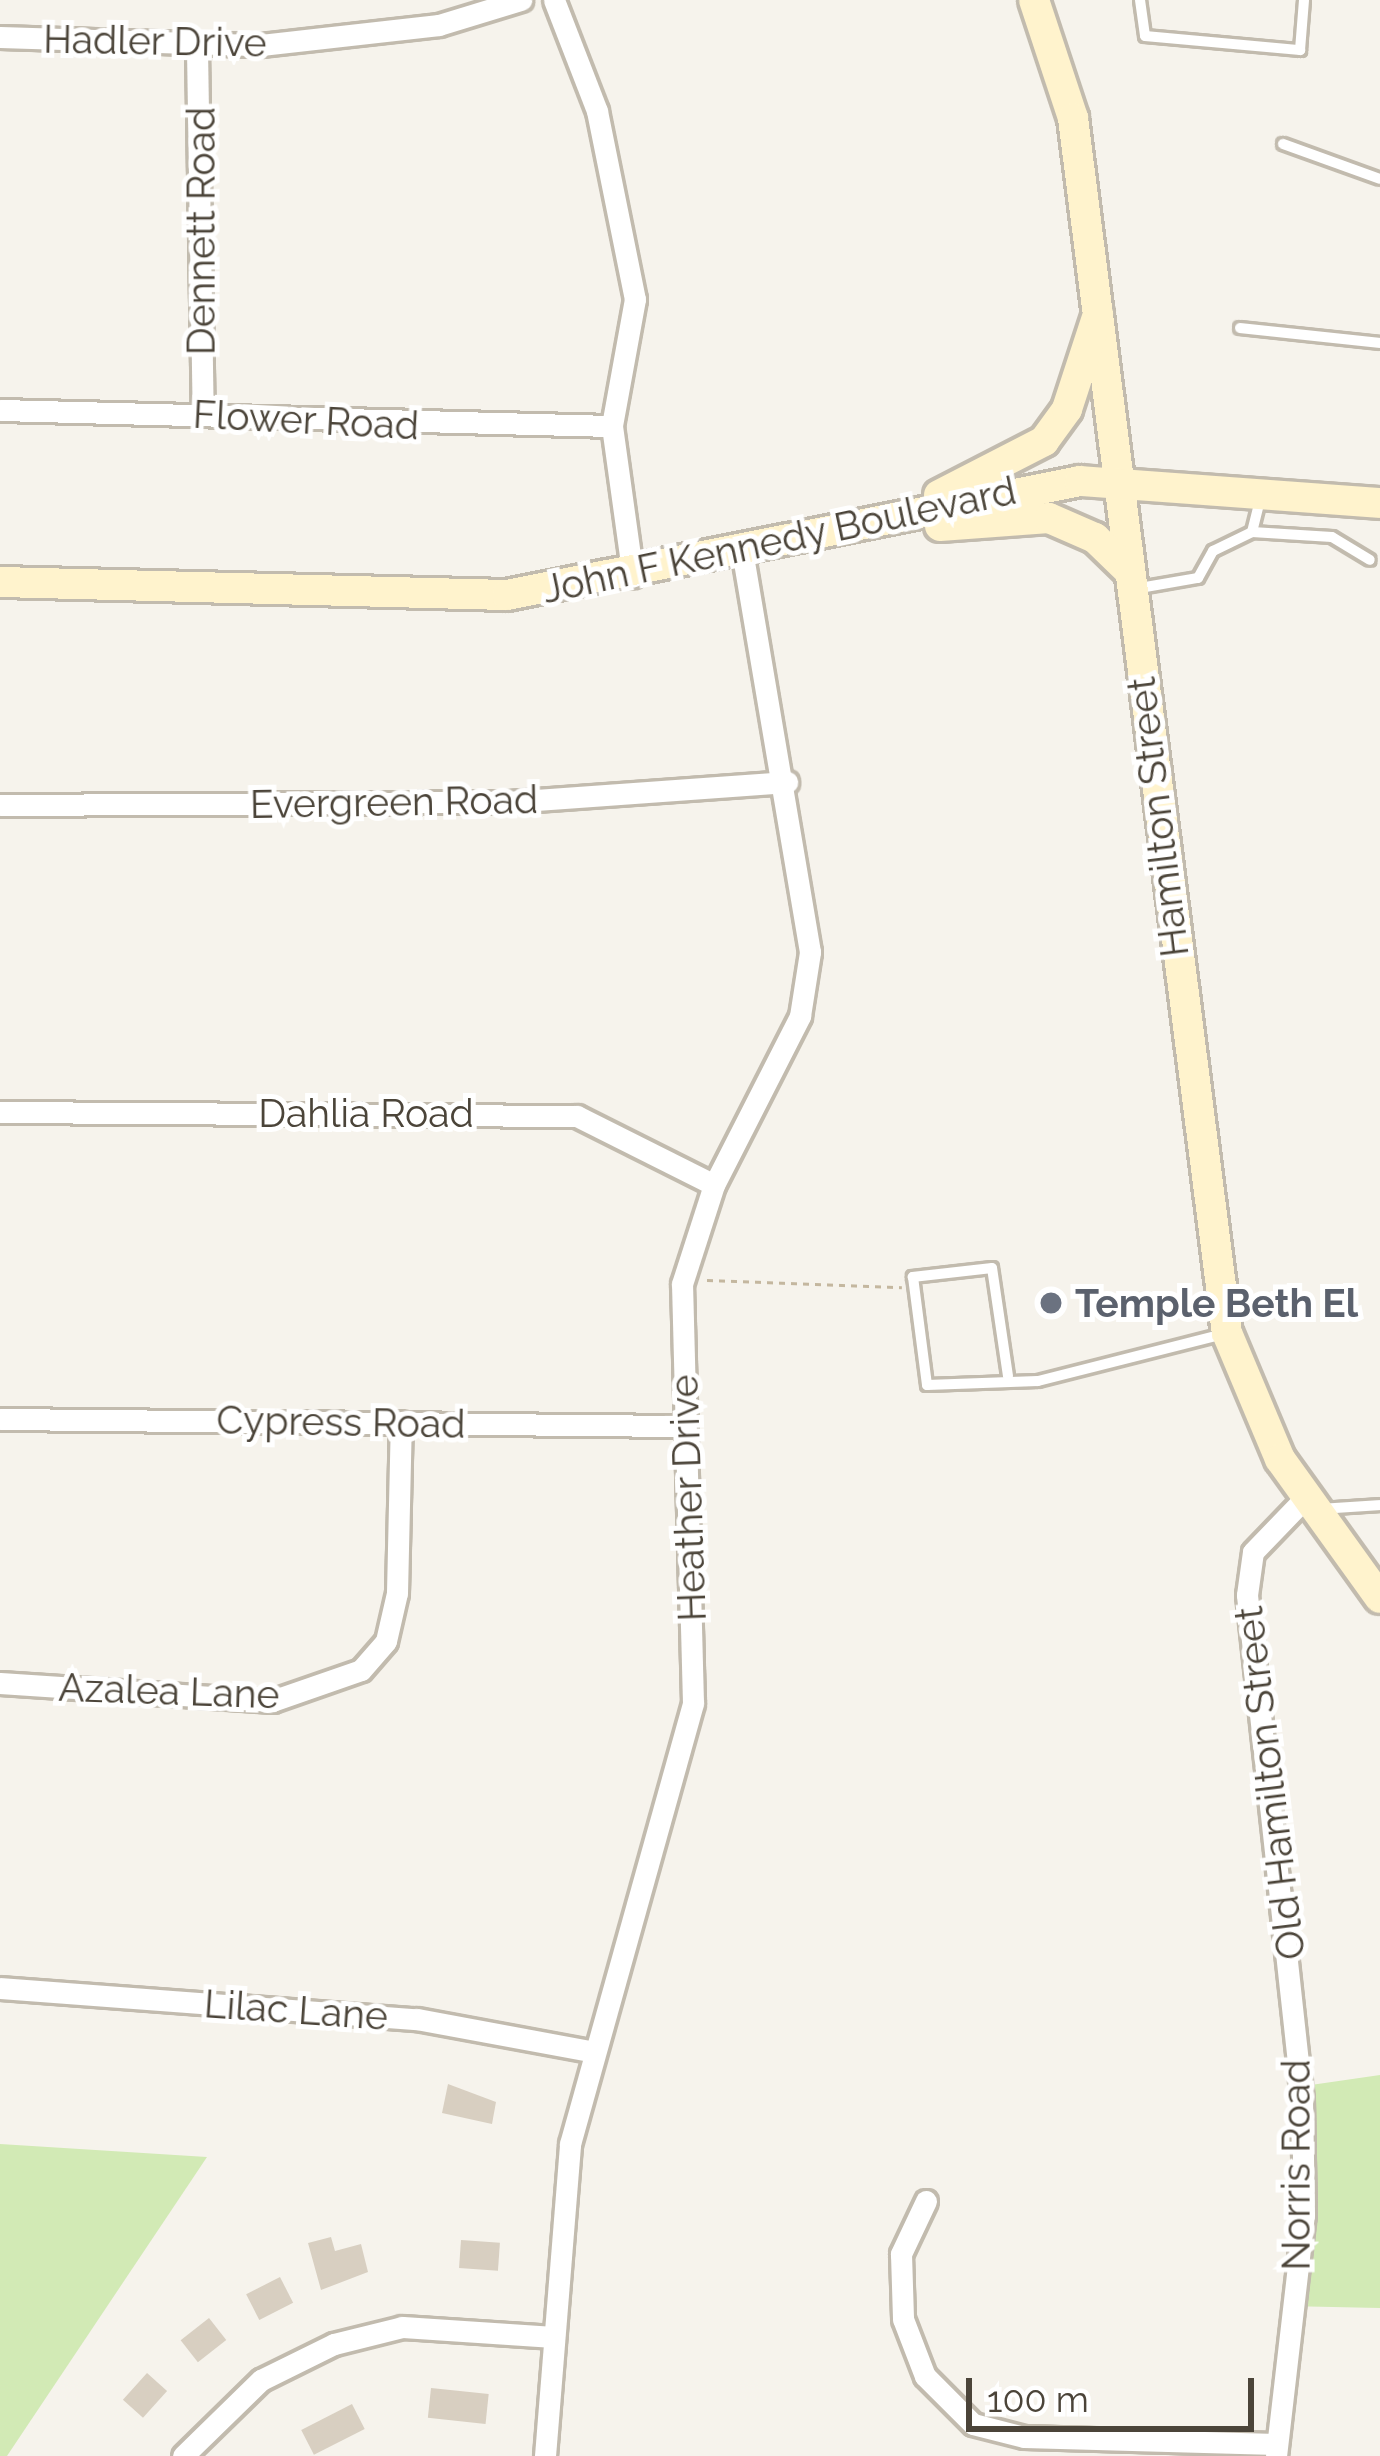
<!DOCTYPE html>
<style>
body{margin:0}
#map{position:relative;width:1380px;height:2456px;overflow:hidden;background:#f6f3ec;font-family:Raleway,sans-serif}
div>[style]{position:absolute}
.green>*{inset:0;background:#d2eab5}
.building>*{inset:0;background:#d8cfc1;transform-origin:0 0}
.path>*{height:3px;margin-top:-1.5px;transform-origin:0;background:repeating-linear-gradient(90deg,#c4b79f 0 6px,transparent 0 12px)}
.roads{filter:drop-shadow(3px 0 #c2bbae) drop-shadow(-3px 0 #c2bbae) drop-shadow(0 3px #c2bbae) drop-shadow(0 -3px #c2bbae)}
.lane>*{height:10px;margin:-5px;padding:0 5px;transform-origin:5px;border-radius:5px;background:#fff}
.street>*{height:21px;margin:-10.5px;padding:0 10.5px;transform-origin:10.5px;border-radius:10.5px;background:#fff}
.secondary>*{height:30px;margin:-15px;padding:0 15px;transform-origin:15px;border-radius:15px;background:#fff3cd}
.dots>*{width:33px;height:33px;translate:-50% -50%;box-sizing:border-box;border:6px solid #fff;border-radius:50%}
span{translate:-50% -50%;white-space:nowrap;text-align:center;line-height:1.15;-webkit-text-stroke:10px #fff;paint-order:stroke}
.street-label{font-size:39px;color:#4b4439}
.worship-label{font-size:39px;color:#5b616d;font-weight:700}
.left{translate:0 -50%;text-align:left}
.scale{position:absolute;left:966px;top:2378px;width:288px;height:54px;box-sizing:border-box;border:6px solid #4b4439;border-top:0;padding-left:15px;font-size:36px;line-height:42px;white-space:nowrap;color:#4b4439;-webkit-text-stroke:9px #fff;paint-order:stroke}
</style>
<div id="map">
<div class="green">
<div style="clip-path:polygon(1380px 2075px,1380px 2308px,1285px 2306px,1297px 2087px)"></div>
<div style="clip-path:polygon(0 2144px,207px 2157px,7px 2456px,0 2456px)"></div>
</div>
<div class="building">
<div style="clip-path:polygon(448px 2084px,496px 2102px,492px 2124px,442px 2113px)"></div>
<div style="clip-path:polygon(331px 2237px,335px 2251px,361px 2244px,368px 2272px,321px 2290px,308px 2243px)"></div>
<div style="left:461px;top:2240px;width:39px;height:28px;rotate:4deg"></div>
<div style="left:280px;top:2277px;width:29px;height:38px;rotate:63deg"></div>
<div style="left:209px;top:2318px;width:28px;height:36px;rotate:52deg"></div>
<div style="left:147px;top:2373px;width:27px;height:36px;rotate:42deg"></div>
<div style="left:431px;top:2388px;width:58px;height:30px;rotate:6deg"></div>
<div style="left:352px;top:2404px;width:28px;height:57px;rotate:63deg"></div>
</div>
<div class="path">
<div style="left:707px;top:1280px;width:195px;rotate:2.1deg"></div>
</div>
<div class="roads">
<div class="lane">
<div style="left:1140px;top:0;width:36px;rotate:82deg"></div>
<div style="left:1145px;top:36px;width:156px;rotate:5.2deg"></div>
<div style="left:1300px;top:50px;width:50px;rotate:-85.4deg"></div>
<div style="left:1283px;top:144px;width:103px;rotate:19.8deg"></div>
<div style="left:1240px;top:328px;width:141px;rotate:6.1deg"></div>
<div style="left:1252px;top:532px;width:80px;rotate:3.6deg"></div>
<div style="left:1332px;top:537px;width:44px;rotate:31.2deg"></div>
<div style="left:1134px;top:589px;width:65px;rotate:-9.8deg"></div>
<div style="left:1198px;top:578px;width:31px;rotate:-61deg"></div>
<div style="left:1213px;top:551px;width:43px;rotate:-26deg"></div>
<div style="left:1252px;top:532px;width:33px;rotate:-76deg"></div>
<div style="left:1008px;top:1376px;width:109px;rotate:-98.4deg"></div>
<div style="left:992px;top:1268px;width:80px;rotate:173.5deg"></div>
<div style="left:913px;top:1277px;width:109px;rotate:82.6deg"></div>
<div style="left:927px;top:1385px;width:111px;rotate:-2.1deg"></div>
<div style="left:1038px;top:1381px;width:192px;rotate:-14.2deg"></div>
<div style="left:1321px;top:1509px;width:59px;rotate:-3.9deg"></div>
</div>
<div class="street">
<div style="left:554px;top:0;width:119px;rotate:68.8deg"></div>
<div style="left:597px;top:111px;width:192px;rotate:78.6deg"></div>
<div style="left:635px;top:299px;width:129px;rotate:100.3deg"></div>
<div style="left:612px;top:426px;width:152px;rotate:82.1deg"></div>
<div style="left:0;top:37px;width:261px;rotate:1.8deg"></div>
<div style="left:261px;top:45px;width:179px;rotate:-6.4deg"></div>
<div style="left:439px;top:25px;width:86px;rotate:-17deg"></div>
<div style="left:197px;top:49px;width:365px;rotate:89.1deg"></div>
<div style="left:0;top:410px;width:612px;rotate:1.5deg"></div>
<div style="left:0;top:805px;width:508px;rotate:-0.34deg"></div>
<div style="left:508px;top:802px;width:280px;rotate:-4.1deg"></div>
<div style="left:0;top:1112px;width:577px;rotate:0.4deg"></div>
<div style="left:577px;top:1116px;width:153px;rotate:26.7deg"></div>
<div style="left:0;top:1419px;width:682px;rotate:0.59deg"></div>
<div style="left:0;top:1683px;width:273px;rotate:3.8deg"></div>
<div style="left:272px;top:1701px;width:94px;rotate:-19.2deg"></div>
<div style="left:361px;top:1670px;width:38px;rotate:-49deg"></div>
<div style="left:386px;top:1641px;width:49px;rotate:-77.1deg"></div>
<div style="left:397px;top:1593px;width:171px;rotate:-88.7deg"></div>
<div style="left:0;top:1988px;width:418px;rotate:4.3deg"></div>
<div style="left:417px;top:2019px;width:176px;rotate:10.5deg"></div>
<div style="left:926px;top:2201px;width:59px;rotate:115.3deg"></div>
<div style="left:901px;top:2254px;width:65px;rotate:88.2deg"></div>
<div style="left:903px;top:2319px;width:61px;rotate:68.9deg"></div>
<div style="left:925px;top:2376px;width:68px;rotate:45deg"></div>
<div style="left:973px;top:2424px;width:53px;rotate:14.3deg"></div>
<div style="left:1024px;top:2437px;width:252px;rotate:1.6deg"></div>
<div style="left:183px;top:2456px;width:109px;rotate:-44.3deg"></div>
<div style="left:261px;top:2380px;width:81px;rotate:-26.3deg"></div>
<div style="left:334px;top:2344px;width:70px;rotate:-14deg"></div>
<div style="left:402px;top:2327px;width:149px;rotate:3.8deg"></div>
<div style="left:545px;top:2456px;width:313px;rotate:-85.4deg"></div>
<div style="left:570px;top:2144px;width:458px;rotate:-74.4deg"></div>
<div style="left:693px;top:1703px;width:419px;rotate:-91.5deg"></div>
<div style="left:682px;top:1284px;width:104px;rotate:-72.1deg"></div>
<div style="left:714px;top:1185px;width:190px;rotate:-63deg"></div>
<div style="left:800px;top:1016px;width:65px;rotate:-81.1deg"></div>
<div style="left:810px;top:952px;width:404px;rotate:-99.6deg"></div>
<div style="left:1276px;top:2456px;width:243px;rotate:-83.4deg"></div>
<div style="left:1304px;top:2215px;width:116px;rotate:-91deg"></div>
<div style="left:1302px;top:2099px;width:507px;rotate:-96.23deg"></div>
<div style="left:1247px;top:1595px;width:43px;rotate:-82.1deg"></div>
<div style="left:1253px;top:1552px;width:74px;rotate:-46.1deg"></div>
</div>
<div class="secondary">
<div style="left:1034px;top:0;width:124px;rotate:71.7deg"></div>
<div style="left:1073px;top:118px;width:1225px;rotate:82.78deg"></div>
<div style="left:1227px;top:1333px;width:137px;rotate:67.2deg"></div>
<div style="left:1280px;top:1459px;width:171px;rotate:54.3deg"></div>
<div style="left:939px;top:495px;width:118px;rotate:-27.2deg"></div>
<div style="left:1044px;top:441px;width:39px;rotate:-54deg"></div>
<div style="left:1067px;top:409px;width:100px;rotate:-71.9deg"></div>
<div style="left:940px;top:526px;width:109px;rotate:-4.2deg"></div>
<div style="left:1049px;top:518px;width:50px;rotate:23.5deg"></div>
<div style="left:1095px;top:538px;width:46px;rotate:44.1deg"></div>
<div style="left:0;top:582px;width:507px;rotate:1.47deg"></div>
<div style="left:507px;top:595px;width:584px;rotate:-11.25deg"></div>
<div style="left:1080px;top:481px;width:301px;rotate:4.2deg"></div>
</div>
</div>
<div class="dots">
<div style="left:1051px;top:1303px;background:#6b7280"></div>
</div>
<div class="street-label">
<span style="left:155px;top:41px;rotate:1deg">Hadler Drive</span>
<span style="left:201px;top:231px;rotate:-90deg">Dennett Road</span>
<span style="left:306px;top:420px;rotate:3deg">Flower Road</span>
<span style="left:779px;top:540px;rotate:-12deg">John F Kennedy Boulevard</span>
<span style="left:394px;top:802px;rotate:-1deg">Evergreen Road</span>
<span style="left:1158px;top:817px;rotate:-97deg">Hamilton Street</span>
<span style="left:366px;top:1113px">Dahlia Road</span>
<span style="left:341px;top:1422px;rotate:1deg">Cypress Road</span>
<span style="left:688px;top:1498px;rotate:-92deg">Heather Drive</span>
<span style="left:169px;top:1691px;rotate:2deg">Azalea Lane</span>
<span style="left:1270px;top:1783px;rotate:-97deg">Old Hamilton Street</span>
<span style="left:296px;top:2010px;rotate:4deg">Lilac Lane</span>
<span style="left:1296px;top:2165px;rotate:-90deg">Norris Road</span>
</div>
<div class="worship-label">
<span class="left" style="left:1075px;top:1303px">Temple Beth El</span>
</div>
<div class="scale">100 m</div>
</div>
